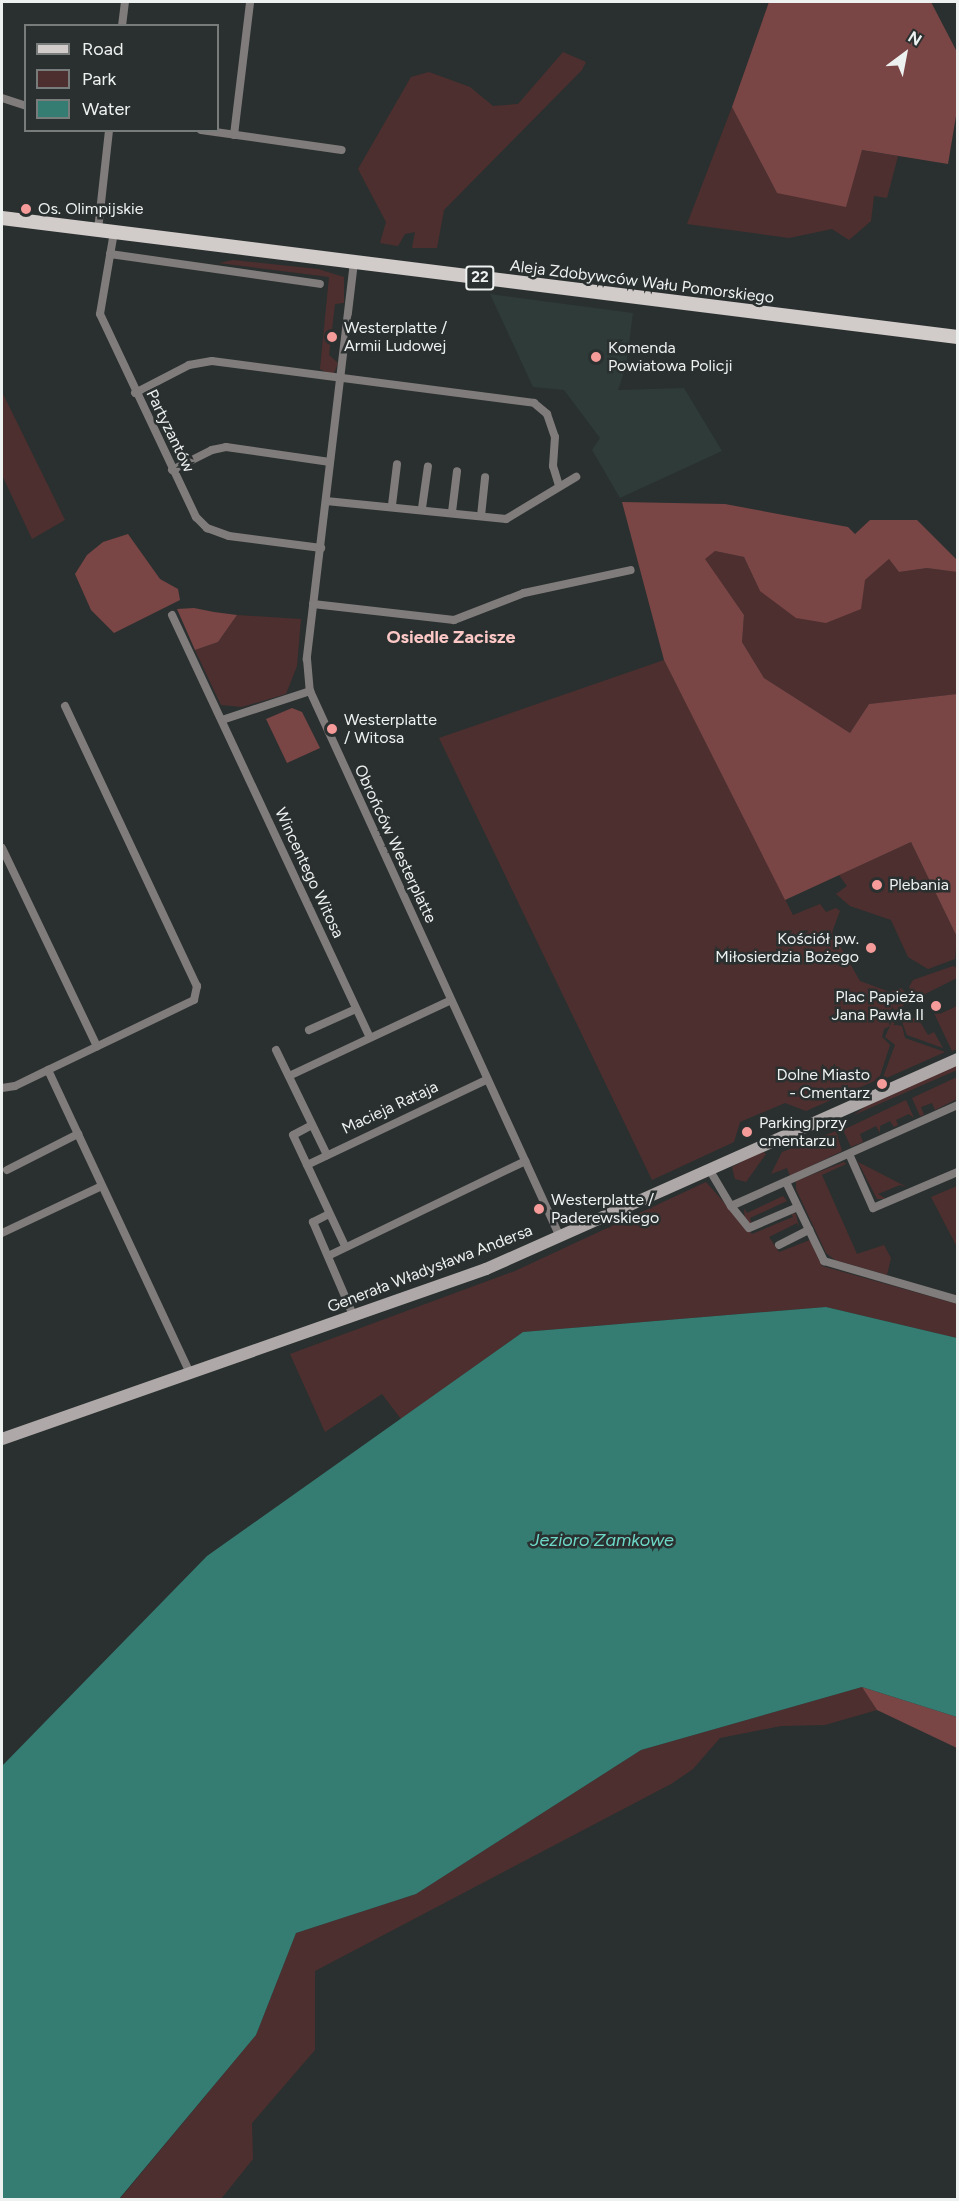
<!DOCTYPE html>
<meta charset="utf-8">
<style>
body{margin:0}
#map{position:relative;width:959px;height:2201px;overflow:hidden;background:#2a302f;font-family:Figtree,sans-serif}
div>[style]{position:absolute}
.built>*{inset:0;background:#2e3b39}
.green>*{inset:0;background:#4e2f2f}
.forest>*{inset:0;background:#7a4545}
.water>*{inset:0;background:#357c72}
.street>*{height:8px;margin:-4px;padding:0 4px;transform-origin:4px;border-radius:4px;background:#807c7c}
.secondary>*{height:12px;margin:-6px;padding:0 6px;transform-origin:6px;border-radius:6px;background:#aea9a8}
.primary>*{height:14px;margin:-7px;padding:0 7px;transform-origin:7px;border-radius:7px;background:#d1cbca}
.dots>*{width:16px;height:16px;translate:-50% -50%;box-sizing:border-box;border:3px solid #2a302f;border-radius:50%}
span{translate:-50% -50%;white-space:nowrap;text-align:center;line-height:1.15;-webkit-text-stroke:5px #2a302f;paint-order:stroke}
.shield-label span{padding:2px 4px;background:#2a302f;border:2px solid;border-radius:4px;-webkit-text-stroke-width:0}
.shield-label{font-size:15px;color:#edf1f0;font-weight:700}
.poi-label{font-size:16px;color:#edf1f0}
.left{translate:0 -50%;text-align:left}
.right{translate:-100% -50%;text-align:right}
.street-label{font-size:16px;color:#edf1f0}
.neighbourhood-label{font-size:18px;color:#fcc8c6;font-weight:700}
.water-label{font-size:18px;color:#6dd8c7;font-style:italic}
.frame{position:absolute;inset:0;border:3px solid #edf1f0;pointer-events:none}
.legend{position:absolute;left:24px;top:24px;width:195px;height:108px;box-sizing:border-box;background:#2a302f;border:2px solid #787d7c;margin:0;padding:8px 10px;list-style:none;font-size:18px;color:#edf1f0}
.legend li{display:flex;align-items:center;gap:12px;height:30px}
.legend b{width:30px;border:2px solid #787d7c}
.north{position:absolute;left:875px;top:24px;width:60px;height:60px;-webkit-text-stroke:4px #2a302f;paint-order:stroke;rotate:32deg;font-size:16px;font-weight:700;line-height:24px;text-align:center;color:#edf1f0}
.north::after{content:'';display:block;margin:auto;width:21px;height:27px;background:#edf1f0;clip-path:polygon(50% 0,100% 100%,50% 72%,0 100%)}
</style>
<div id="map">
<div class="built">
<div style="clip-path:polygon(490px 294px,633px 313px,626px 366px,618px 390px,684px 388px,722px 451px,620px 498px,592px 450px,600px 438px,564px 390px,533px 387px)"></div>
</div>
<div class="green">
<div style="clip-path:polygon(563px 52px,586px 62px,582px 70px,444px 210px,437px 248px,412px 248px,415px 232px,405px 234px,398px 246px,380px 243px,386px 222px,358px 169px,411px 77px,429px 72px,470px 87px,493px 106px,518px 104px)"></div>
<div style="clip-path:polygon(732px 107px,777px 193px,861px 150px,898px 156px,887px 198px,874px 196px,871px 221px,849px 240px,832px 229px,789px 238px,687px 224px)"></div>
<div style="clip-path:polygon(233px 260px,318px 269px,344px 277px,344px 303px,335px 304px,329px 355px,338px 363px,333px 376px,320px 369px,329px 277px,219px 263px)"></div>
<div style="clip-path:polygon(2px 392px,65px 520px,32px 539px,2px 475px)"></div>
<div style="clip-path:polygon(715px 551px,744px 557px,760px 591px,865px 580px,889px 559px,899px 572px,927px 568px,957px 572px,957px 694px,869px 704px,850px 733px,764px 678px,742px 642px,744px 615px,704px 559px)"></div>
<div style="clip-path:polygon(237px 615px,301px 619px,297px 666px,286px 694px,242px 707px,221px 705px,195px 650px,218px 642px)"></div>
<div style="clip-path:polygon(664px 660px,793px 915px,820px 904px,826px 912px,836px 908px,840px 911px,832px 932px,860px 981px,890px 992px,901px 988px,907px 994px,898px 1022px,884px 1029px,882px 1037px,890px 1045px,879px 1079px,806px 1111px,785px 1103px,740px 1122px,734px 1142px,652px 1180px,439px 738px)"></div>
<div style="clip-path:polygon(911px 842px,957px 937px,955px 959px,928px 969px,908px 957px,891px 920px,850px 906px,836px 894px,847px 886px,839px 875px)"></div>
<div style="clip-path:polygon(953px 966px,957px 968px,957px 978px,923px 995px,926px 1001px,918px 1005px,909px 987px,913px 980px)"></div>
<div style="clip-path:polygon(957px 1006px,957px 1049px,952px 1051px,934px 1013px,936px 1009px,940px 1014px)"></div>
<div style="clip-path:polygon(907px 1011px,911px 1019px,917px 1017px,928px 1035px,934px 1032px,943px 1048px,907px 1035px,902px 1022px)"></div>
<div style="clip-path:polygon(891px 1024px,902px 1026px,905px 1038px,945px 1052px,882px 1080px,895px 1045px,885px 1037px)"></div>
<div style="clip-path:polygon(957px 1063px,957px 1070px,854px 1115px,866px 1106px)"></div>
<div style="clip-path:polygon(957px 1077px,957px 1099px,935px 1110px,932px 1103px,921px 1107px,924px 1115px,920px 1116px,912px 1098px)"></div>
<div style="clip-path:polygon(906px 1100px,914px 1118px,909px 1114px,896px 1120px,898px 1125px,894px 1127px,890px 1121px,880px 1126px,880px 1133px,876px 1126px,860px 1134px,863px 1142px,851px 1147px,843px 1130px)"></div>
<div style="clip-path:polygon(836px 1131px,842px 1151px,790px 1176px,787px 1168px,771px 1174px,782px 1152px)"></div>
<div style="clip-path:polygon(762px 1151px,766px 1154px,746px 1182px,735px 1179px,732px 1167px)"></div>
<div style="clip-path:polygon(844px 1162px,846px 1164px,822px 1175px,857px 1254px,884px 1245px,891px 1258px,887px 1275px,835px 1260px,826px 1253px,796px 1189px,796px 1181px)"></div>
<div style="clip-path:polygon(858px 1162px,907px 1187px,900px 1185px,878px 1194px,886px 1199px,877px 1199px)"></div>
<div style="clip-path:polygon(706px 1182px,752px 1234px,793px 1217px,791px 1213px,796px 1214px,799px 1227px,797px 1223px,769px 1237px,779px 1252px,810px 1240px,822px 1266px,957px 1304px,957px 1338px,826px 1307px,523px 1332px,401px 1419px,382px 1394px,325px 1432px,290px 1354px,515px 1271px)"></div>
<div style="clip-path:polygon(957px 1186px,957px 1247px,931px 1197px)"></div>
<div style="clip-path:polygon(783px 1196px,787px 1201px,750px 1218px,752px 1224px,745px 1221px,744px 1208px,747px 1213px)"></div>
<div style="clip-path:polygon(862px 1687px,877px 1710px,825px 1725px,781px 1726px,720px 1738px,693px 1769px,671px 1784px,315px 1971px,315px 2050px,252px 2123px,253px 2159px,221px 2199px,119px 2200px,256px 2035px,296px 1933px,416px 1894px,641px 1750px)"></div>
</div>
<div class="forest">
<div style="clip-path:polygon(769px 2px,931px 2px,957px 52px,957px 110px,948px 164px,862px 150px,846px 207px,777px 193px,732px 107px)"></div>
<div style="clip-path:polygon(622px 502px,725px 504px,848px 527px,855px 534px,870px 520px,917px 520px,956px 559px,957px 572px,927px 568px,899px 572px,889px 559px,865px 580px,861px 609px,826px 623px,796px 618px,760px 591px,744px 557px,715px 551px,705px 559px,744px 615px,742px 642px,764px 678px,850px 733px,869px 704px,957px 694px,957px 937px,911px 842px,785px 900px,664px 660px)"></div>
<div style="clip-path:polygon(128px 534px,160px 579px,178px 589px,180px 600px,114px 633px,91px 610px,75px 574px,87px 555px,103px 542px)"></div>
<div style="clip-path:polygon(194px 608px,214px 612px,237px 615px,218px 642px,195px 650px,177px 609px)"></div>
<div style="clip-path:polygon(292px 708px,302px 712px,320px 748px,287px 763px,266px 719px)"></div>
<div style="clip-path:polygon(862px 1687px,957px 1717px,957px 1748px,877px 1710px)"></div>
</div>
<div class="water">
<div style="clip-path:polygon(826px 1307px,957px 1338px,957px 1717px,862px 1687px,641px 1750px,416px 1894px,296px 1933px,256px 2035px,119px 2199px,2px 2199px,2px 1766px,207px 1556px,523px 1332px)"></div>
</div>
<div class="street">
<div style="left:122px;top:26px;width:24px;rotate:-83deg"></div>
<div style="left:2px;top:98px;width:25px;rotate:18deg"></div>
<div style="left:201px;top:130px;width:142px;rotate:8.1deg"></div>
<div style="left:234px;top:135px;width:134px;rotate:-83.1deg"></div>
<div style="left:98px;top:230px;width:101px;rotate:-83.7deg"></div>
<div style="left:114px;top:232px;width:83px;rotate:99.7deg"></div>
<div style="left:100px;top:314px;width:225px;rotate:64.7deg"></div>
<div style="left:196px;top:517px;width:16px;rotate:45deg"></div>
<div style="left:207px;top:528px;width:23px;rotate:20deg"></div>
<div style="left:229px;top:536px;width:93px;rotate:7.4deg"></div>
<div style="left:110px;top:254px;width:212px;rotate:8.1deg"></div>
<div style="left:354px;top:262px;width:400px;rotate:96.8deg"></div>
<div style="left:307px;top:659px;width:32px;rotate:85deg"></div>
<div style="left:310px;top:691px;width:601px;rotate:65.4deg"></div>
<div style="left:135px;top:393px;width:61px;rotate:-27.4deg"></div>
<div style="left:189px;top:365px;width:23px;rotate:-10deg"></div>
<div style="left:212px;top:361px;width:325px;rotate:7.4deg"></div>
<div style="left:534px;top:403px;width:17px;rotate:40deg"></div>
<div style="left:547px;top:414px;width:24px;rotate:71deg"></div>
<div style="left:555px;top:437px;width:29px;rotate:94deg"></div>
<div style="left:553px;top:466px;width:21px;rotate:73deg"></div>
<div style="left:172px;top:470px;width:45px;rotate:-26.6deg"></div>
<div style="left:212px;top:450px;width:14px;rotate:-12deg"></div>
<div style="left:226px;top:447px;width:105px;rotate:8.2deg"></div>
<div style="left:326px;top:501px;width:181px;rotate:5.7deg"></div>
<div style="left:506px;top:519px;width:82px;rotate:-31deg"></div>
<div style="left:392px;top:505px;width:41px;rotate:-83deg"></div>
<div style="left:422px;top:508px;width:42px;rotate:-81.9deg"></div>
<div style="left:452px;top:512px;width:41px;rotate:-83deg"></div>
<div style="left:481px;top:516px;width:39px;rotate:-84deg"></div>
<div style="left:313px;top:604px;width:142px;rotate:6.5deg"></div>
<div style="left:454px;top:620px;width:75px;rotate:-21.1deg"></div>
<div style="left:524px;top:593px;width:109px;rotate:-12.1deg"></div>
<div style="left:172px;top:615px;width:466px;rotate:64.9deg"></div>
<div style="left:65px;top:706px;width:310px;rotate:64.8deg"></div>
<div style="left:197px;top:986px;width:14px;rotate:102deg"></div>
<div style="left:194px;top:1000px;width:162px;rotate:154.4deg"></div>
<div style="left:48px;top:1070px;width:335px;rotate:64.9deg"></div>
<div style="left:222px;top:720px;width:93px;rotate:-18.2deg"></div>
<div style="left:2px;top:848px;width:220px;rotate:64.4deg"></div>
<div style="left:309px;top:1030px;width:51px;rotate:-24.1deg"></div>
<div style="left:276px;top:1050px;width:117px;rotate:64.1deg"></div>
<div style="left:289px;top:1076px;width:179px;rotate:-25.1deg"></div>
<div style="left:2px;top:1088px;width:13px;rotate:-9deg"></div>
<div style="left:15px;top:1086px;width:37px;rotate:-26deg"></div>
<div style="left:312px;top:1125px;width:21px;rotate:152deg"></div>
<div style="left:293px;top:1135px;width:123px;rotate:64.9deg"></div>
<div style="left:850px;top:1156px;width:57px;rotate:66.1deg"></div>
<div style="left:873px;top:1208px;width:92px;rotate:-23deg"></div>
<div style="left:307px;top:1165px;width:198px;rotate:-25.4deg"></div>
<div style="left:709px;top:1169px;width:43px;rotate:59.3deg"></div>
<div style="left:731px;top:1206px;width:248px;rotate:-24deg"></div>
<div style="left:7px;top:1170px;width:80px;rotate:-26.9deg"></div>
<div style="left:786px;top:1182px;width:88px;rotate:64.3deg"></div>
<div style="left:824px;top:1261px;width:140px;rotate:16.2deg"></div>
<div style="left:731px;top:1206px;width:28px;rotate:51deg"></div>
<div style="left:749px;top:1228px;width:53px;rotate:-23.2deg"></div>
<div style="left:329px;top:1214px;width:18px;rotate:153deg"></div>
<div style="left:313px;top:1222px;width:103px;rotate:66.7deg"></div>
<div style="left:2px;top:1233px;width:110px;rotate:-25.2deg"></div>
<div style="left:779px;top:1245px;width:34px;rotate:-27deg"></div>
<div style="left:328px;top:1256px;width:219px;rotate:-25.7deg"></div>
</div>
<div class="secondary">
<div style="left:2px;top:1439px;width:513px;rotate:-19.35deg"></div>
<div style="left:486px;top:1269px;width:517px;rotate:-23.99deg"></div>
</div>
<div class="primary">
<div style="left:2px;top:218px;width:963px;rotate:7.1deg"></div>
</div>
<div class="dots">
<div style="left:26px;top:209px;background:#f59b99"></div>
<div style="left:332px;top:337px;background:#f59b99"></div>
<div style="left:596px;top:357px;background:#f59b99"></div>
<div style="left:332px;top:729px;background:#f59b99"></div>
<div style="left:877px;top:885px;background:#f59b99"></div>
<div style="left:871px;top:948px;background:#f59b99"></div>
<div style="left:936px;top:1006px;background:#f59b99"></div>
<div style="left:882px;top:1084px;background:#f59b99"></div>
<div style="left:747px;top:1132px;background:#f59b99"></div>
<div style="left:539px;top:1209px;background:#f59b99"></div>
</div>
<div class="shield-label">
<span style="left:480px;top:278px">22</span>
</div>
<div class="poi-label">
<span class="left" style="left:38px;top:209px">Os. Olimpijskie</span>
<span class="left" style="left:344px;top:337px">Westerplatte /<br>Armii Ludowej</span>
<span class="left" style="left:608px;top:357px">Komenda<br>Powiatowa Policji</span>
<span class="left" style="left:344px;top:729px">Westerplatte<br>/ Witosa</span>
<span class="left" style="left:889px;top:885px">Plebania</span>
<span class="right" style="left:859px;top:948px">Kościół pw.<br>Miłosierdzia Bożego</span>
<span class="right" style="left:924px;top:1006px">Plac Papieża<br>Jana Pawła II</span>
<span class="right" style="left:870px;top:1084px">Dolne Miasto<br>- Cmentarz</span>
<span class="left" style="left:759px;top:1132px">Parking przy<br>cmentarzu</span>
<span class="left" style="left:551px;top:1209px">Westerplatte /<br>Paderewskiego</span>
</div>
<div class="street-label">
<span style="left:642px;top:282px;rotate:7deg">Aleja Zdobywców Wału Pomorskiego</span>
<span style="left:170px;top:431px;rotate:64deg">Partyzantów</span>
<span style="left:395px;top:844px;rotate:65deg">Obrońców Westerplatte</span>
<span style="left:309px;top:873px;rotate:65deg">Wincentego Witosa</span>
<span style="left:390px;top:1108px;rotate:-25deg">Macieja Rataja</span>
<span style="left:430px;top:1269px;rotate:-21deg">Generała Władysława Andersa</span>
</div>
<div class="neighbourhood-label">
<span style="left:451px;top:637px">Osiedle Zacisze</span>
</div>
<div class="water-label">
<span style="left:602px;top:1540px">Jezioro Zamkowe</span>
</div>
<div class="frame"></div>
<ul class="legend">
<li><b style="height:8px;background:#d1cbca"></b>Road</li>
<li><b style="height:16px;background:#4e2f2f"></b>Park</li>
<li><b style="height:16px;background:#357c72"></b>Water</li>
</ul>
<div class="north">N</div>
</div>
